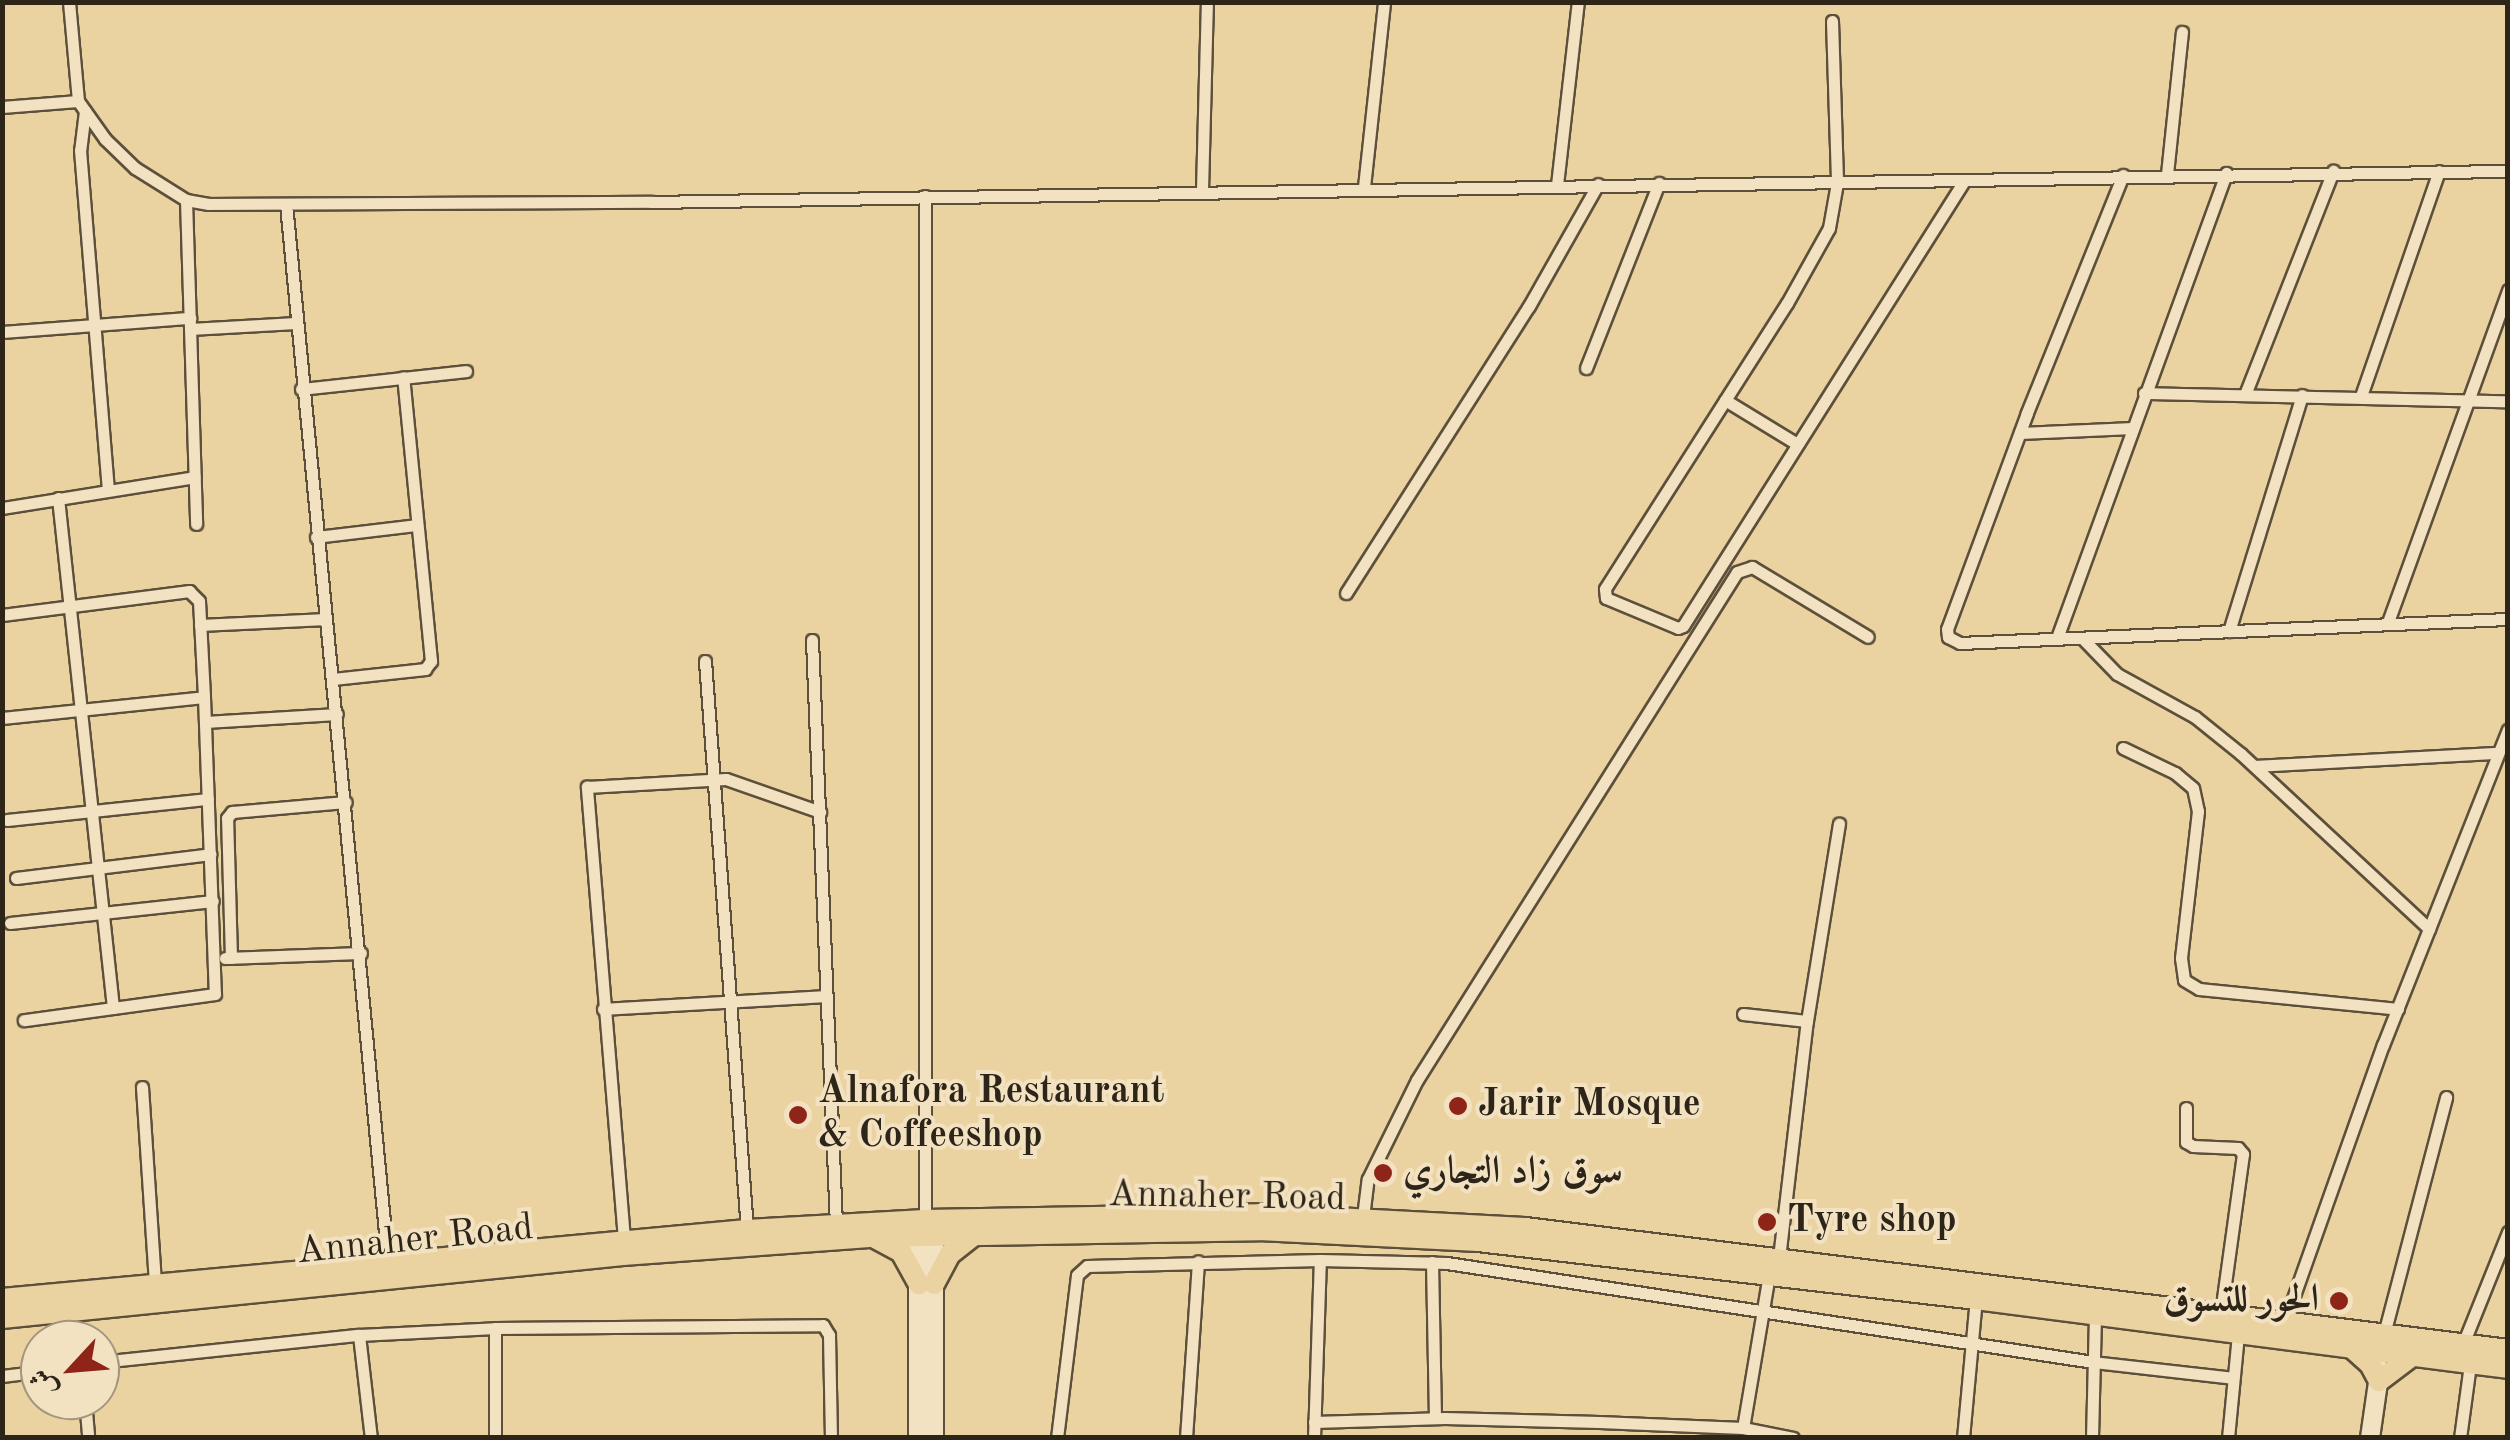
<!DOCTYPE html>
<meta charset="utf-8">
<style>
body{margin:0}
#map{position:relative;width:2510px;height:1440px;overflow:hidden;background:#ebd2a1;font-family:"Old Standard TT",Amiri,serif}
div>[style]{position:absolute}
.roads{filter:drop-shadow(2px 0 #5d503b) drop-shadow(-2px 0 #5d503b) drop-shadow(0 2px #5d503b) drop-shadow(0 -2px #5d503b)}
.minor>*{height:11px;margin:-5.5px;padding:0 5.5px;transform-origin:5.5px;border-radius:5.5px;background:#f2e2c2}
.secondary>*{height:18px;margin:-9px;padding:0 9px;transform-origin:9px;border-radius:9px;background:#f2e2c2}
.primary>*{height:20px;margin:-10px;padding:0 10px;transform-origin:10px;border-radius:10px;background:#ebd2a1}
.dots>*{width:28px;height:28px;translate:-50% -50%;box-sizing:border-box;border:5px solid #f2e2c2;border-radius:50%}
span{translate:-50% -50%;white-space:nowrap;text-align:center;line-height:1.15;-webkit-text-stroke:8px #f2e2c2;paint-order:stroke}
.poi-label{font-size:38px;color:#2e2519;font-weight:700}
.left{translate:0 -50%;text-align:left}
.right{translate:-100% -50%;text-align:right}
.street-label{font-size:38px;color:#2e2519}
.frame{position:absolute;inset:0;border:5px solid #2e2519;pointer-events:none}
.north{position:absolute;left:20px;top:1320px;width:100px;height:100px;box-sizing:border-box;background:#f2e2c2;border:2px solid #a4967e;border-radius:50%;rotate:244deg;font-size:28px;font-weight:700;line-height:40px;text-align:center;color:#2e2519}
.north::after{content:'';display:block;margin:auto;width:35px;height:45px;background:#8f2418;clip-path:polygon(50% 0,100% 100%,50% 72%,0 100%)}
</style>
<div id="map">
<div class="roads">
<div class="minor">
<div style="left:69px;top:2px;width:99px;rotate:84.8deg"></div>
<div style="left:78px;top:101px;width:47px;rotate:54.6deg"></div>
<div style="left:105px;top:139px;width:42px;rotate:44deg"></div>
<div style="left:135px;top:168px;width:60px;rotate:32.1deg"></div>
<div style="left:186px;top:200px;width:23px;rotate:10deg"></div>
<div style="left:209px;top:204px;width:442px;rotate:-0.3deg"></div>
<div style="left:651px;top:202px;width:1857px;rotate:-0.96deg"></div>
<div style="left:1832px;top:21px;width:162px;rotate:88.2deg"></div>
<div style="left:1837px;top:183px;width:46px;rotate:100.1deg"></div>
<div style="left:1829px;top:228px;width:86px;rotate:119.2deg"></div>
<div style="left:1787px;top:303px;width:339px;rotate:122.5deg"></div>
<div style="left:1605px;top:589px;width:9px;rotate:84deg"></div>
<div style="left:1606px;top:598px;width:78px;rotate:22.6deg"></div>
<div style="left:1678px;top:628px;width:5px;rotate:-22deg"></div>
<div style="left:1683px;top:626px;width:526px;rotate:-57.73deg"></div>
<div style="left:2px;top:107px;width:76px;rotate:-4.5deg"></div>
<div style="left:85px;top:111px;width:39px;rotate:97deg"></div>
<div style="left:80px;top:150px;width:340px;rotate:85.3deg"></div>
<div style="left:2167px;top:174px;width:143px;rotate:-84deg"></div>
<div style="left:2123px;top:175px;width:257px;rotate:112deg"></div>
<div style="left:2027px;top:413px;width:230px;rotate:110.3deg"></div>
<div style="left:1947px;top:629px;width:8px;rotate:83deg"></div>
<div style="left:1948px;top:637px;width:13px;rotate:27deg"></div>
<div style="left:1960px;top:643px;width:549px;rotate:-2.51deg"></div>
<div style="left:1557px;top:185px;width:184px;rotate:-83.5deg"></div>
<div style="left:1364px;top:187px;width:186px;rotate:-83.8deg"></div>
<div style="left:1202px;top:190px;width:188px;rotate:-88.5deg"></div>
<div style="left:925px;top:196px;width:1024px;rotate:90deg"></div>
<div style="left:186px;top:200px;width:324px;rotate:88.2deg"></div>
<div style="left:286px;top:204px;width:1064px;rotate:84.5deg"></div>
<div style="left:190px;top:329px;width:106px;rotate:-3.2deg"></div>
<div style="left:2px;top:332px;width:189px;rotate:-4.3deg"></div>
<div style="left:1586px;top:368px;width:199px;rotate:-68.5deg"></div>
<div style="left:301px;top:389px;width:166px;rotate:-6.2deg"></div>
<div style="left:2246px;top:392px;width:238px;rotate:-68.5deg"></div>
<div style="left:2144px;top:393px;width:364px;rotate:1.3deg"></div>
<div style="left:2361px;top:396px;width:238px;rotate:-70.9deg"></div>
<div style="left:1725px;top:400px;width:84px;rotate:31.4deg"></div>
<div style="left:2020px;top:433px;width:113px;rotate:-2.5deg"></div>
<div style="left:58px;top:498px;width:513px;rotate:83.84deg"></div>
<div style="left:2px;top:508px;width:195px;rotate:-9.1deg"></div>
<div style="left:316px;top:537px;width:101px;rotate:-6.8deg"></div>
<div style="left:1346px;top:593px;width:340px;rotate:-57.5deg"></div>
<div style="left:1529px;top:306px;width:140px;rotate:-60.5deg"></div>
<div style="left:2px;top:615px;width:189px;rotate:-7.3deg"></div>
<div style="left:189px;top:591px;width:14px;rotate:45deg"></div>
<div style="left:199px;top:601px;width:96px;rotate:87deg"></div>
<div style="left:204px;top:697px;width:297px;rotate:87.9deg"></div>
<div style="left:215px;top:994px;width:193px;rotate:172.2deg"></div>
<div style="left:2388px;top:622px;width:353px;rotate:-70.1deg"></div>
<div style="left:200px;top:625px;width:126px;rotate:-2.7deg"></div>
<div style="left:2229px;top:631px;width:247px;rotate:-72.8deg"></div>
<div style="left:2057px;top:638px;width:495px;rotate:-70deg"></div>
<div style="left:2082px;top:638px;width:50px;rotate:45.8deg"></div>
<div style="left:2117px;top:674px;width:89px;rotate:28.9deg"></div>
<div style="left:2195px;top:717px;width:59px;rotate:38.8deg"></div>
<div style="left:2241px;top:754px;width:257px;rotate:42.9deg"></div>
<div style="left:812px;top:640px;width:585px;rotate:87.65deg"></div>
<div style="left:705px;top:661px;width:571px;rotate:85.78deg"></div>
<div style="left:333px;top:679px;width:93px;rotate:-6.2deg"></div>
<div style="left:425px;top:669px;width:10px;rotate:-53deg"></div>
<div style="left:431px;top:661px;width:285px;rotate:-95.6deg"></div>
<div style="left:2px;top:718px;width:203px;rotate:-5.9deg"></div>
<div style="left:205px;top:722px;width:132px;rotate:-3.5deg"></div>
<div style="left:2123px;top:748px;width:58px;rotate:25.7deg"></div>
<div style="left:2175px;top:773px;width:23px;rotate:40deg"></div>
<div style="left:2193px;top:788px;width:24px;rotate:78deg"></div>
<div style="left:2198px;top:811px;width:148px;rotate:96.6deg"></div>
<div style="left:2181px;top:958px;width:22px;rotate:82deg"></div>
<div style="left:2184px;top:980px;width:17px;rotate:31deg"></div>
<div style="left:2199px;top:989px;width:200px;rotate:5.7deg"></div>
<div style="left:2255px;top:766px;width:243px;rotate:-3.1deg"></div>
<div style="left:7px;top:820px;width:202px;rotate:-6deg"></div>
<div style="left:16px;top:878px;width:196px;rotate:-7deg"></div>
<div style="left:10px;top:923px;width:204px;rotate:-6.2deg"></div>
<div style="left:225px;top:958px;width:136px;rotate:-2.1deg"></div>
<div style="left:231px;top:958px;width:140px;rotate:-91.6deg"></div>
<div style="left:227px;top:818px;width:8px;rotate:-50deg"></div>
<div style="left:232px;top:812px;width:114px;rotate:-5deg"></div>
<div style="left:603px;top:1009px;width:223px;rotate:-3.3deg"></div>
<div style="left:1743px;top:1014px;width:64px;rotate:6.2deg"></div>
<div style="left:142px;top:1087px;width:198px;rotate:86.2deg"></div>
<div style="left:2186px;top:1108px;width:34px;rotate:90deg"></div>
<div style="left:2186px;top:1142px;width:8px;rotate:30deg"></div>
<div style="left:2193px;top:1146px;width:45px;rotate:2.5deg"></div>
<div style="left:2238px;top:1148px;width:8px;rotate:50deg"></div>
<div style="left:2243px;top:1154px;width:161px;rotate:97.9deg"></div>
<div style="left:1363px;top:1217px;width:38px;rotate:-83deg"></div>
<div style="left:1368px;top:1179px;width:110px;rotate:-63.7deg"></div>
<div style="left:1417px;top:1080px;width:600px;rotate:-57.79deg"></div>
<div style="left:1737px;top:572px;width:16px;rotate:-18deg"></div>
<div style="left:1752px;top:567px;width:135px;rotate:31.1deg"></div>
<div style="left:624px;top:1239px;width:454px;rotate:-94.7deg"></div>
<div style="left:587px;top:787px;width:139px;rotate:-3.3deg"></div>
<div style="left:726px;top:779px;width:100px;rotate:19.3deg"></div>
<div style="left:1779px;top:1258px;width:239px;rotate:-83.3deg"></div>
<div style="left:1807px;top:1021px;width:200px;rotate:-80.8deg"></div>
<div style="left:1432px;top:1262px;width:156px;rotate:88.9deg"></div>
<div style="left:2285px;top:1321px;width:293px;rotate:-70.5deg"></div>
<div style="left:2383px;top:1045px;width:339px;rotate:-68.4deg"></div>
<div style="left:2384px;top:1334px;width:245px;rotate:-75.3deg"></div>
<div style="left:359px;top:1335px;width:104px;rotate:83.4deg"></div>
<div style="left:2463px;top:1344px;width:121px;rotate:-68.1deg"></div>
<div style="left:100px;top:1362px;width:260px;rotate:-6deg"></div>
<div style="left:359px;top:1335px;width:136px;rotate:-2.9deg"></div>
<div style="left:495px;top:1328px;width:328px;rotate:-0.5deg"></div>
<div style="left:823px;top:1325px;width:12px;rotate:59deg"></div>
<div style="left:829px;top:1335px;width:103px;rotate:88.9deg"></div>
<div style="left:2px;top:1376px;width:38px;rotate:-7deg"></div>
<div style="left:85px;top:1400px;width:38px;rotate:85deg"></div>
<div style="left:1314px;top:1422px;width:131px;rotate:-1.7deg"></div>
<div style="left:1445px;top:1418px;width:154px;rotate:1.5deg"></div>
<div style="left:1599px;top:1422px;width:144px;rotate:2.4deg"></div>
<div style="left:1743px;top:1428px;width:51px;rotate:11.3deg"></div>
<div style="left:1743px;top:1428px;width:156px;rotate:-80.4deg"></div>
<div style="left:495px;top:1438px;width:110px;rotate:-90deg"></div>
<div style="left:1057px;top:1438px;width:164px;rotate:-83deg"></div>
<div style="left:1077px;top:1275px;width:13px;rotate:-42deg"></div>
<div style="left:1087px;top:1266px;width:233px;rotate:-1.5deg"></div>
<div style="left:1320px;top:1260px;width:127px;rotate:1.4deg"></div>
<div style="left:1447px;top:1263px;width:654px;rotate:8.71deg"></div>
<div style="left:2093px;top:1362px;width:141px;rotate:6.5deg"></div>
<div style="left:1186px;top:1438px;width:177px;rotate:-86.1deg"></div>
<div style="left:1314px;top:1438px;width:178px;rotate:-88.1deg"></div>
<div style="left:1963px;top:1438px;width:140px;rotate:-84.7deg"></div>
<div style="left:2092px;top:1438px;width:126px;rotate:-88.6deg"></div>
<div style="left:2228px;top:1438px;width:104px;rotate:-84.5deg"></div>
<div style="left:2460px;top:1438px;width:75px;rotate:-82.3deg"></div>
</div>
<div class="secondary">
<div style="left:918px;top:1235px;width:203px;rotate:90deg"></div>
<div style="left:934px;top:1235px;width:203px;rotate:90deg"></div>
<div style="left:2370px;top:1438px;width:70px;rotate:-81.8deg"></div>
</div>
<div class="primary">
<div style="left:875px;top:1238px;width:30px;rotate:28deg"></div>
<div style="left:901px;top:1252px;width:37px;rotate:61deg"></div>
<div style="left:934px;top:1284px;width:34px;rotate:-62deg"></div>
<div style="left:950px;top:1254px;width:33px;rotate:-38deg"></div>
<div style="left:2px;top:1299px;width:748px;rotate:-5.29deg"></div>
<div style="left:747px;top:1230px;width:178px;rotate:-3.2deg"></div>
<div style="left:925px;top:1220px;width:335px;rotate:-1deg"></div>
<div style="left:1260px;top:1214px;width:265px;rotate:3deg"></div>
<div style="left:1525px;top:1228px;width:991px;rotate:7.07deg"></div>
<div style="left:2px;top:1318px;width:624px;rotate:-5.79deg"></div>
<div style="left:623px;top:1255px;width:247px;rotate:-4.2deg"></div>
<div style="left:869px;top:1237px;width:390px;rotate:-1deg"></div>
<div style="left:1259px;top:1230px;width:219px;rotate:2.9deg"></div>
<div style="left:1478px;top:1241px;width:501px;rotate:6.64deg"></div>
<div style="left:1976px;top:1299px;width:536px;rotate:7.39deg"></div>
<div style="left:2352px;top:1348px;width:24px;rotate:42deg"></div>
<div style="left:2370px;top:1364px;width:19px;rotate:62deg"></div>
<div style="left:2379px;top:1381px;width:41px;rotate:-37.1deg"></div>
</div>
</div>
<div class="dots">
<div style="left:1458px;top:1106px;background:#8f2418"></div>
<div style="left:798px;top:1115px;background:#8f2418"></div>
<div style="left:1383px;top:1173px;background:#8f2418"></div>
<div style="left:1767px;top:1222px;background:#8f2418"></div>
<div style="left:2339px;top:1301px;background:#8f2418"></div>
</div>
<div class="poi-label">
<span class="left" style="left:818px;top:1115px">Alnafora Restaurant<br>&amp; Coffeeshop</span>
<span class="left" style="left:1478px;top:1106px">Jarir Mosque</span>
<span class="left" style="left:1403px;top:1173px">سوق زاد التجاري</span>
<span class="left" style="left:1787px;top:1222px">Tyre shop</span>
<span class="right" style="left:2319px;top:1301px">الحور للتسوق</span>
</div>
<div class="street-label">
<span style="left:1227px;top:1198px;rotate:1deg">Annaher Road</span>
<span style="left:415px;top:1241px;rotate:-6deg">Annaher Road</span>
</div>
<div class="frame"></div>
<div class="north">ش</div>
</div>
